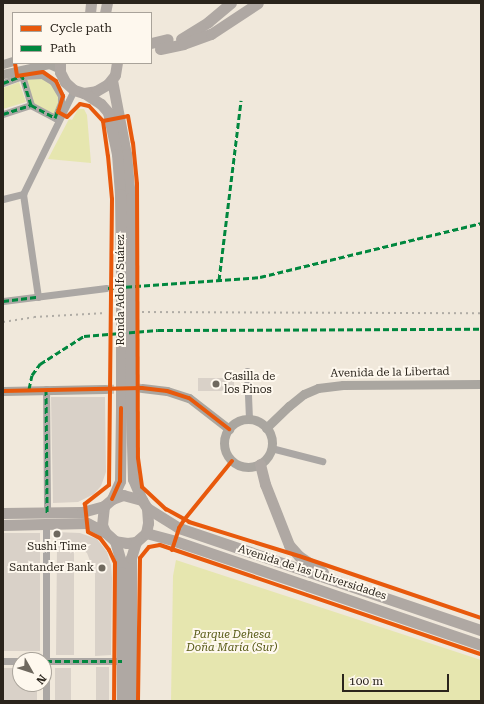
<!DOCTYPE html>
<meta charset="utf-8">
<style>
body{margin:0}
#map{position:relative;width:484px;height:704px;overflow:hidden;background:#f0e8db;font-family:"Roboto Serif",serif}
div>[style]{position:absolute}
.green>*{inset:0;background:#e6e6af}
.building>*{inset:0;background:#d9d1c8;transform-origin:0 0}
.secondary-tunnel>*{height:9px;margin-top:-4.5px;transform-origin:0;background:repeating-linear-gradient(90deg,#c8c1b5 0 9px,transparent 0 13.5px)}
.street>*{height:7px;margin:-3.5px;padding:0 3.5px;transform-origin:3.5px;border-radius:3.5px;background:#aba7a4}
.secondary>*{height:9px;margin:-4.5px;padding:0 4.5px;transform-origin:4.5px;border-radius:4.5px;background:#aaa6a0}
.secondary>.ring{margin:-4.5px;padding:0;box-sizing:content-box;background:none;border:9px solid #aaa6a0;border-radius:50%}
.primary>*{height:11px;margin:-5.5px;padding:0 5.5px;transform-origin:5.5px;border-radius:5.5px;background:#afa8a3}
.rail>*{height:2px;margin-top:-1px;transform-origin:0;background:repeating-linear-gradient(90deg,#b0aca5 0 2px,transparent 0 6px)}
.primary-bridge>*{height:11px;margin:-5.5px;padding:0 5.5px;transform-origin:5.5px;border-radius:5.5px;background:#afa8a3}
.quiet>*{height:3px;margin-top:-1.5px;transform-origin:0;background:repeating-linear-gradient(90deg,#00873e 0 6px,transparent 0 9px)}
.cycleway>*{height:4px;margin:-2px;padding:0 2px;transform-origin:2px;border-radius:2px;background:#e8590c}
.dots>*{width:11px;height:11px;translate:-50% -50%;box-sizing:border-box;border:2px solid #fef8ee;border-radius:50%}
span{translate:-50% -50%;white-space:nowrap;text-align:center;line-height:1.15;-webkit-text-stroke:4px #fef8ee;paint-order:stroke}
.street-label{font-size:11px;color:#2a241c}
.poi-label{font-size:11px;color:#2a241c}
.left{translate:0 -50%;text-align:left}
.right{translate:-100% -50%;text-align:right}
.park-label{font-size:11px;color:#575a15;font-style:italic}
.frame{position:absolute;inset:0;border:4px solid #2a241c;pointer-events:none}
.legend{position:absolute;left:12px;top:12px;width:140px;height:52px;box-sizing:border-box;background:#fef8ee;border:1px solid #a9a39a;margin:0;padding:5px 7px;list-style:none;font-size:12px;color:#2a241c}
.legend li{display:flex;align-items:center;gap:8px;height:20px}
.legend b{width:20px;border:1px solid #a9a39a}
.north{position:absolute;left:12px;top:652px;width:40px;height:40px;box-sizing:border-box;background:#fef8ee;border:1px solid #a9a39a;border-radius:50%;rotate:129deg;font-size:11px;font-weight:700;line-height:16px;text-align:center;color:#2a241c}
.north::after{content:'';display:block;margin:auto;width:14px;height:18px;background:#6f695f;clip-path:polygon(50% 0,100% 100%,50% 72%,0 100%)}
.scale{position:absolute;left:342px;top:674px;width:107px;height:18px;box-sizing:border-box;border:2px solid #2a241c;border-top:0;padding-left:5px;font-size:12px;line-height:14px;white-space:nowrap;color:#2a241c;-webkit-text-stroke:3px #fef8ee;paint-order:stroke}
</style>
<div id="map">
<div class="green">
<div style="clip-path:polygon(42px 75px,61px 96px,55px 118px,31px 105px,22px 76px)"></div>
<div style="clip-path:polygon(19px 82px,26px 102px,3px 109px,3px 88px)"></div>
<div style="clip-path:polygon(78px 109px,84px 109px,87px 115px,91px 163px,48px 159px,69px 119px,72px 120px)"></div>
<div style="clip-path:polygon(176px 560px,481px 660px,481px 701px,171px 701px,173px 576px)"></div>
</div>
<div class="building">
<div style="left:198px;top:378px;width:36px;height:13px"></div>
<div style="clip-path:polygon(51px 397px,105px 397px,106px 472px,101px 486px,94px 494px,78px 502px,53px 503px)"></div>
<div style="clip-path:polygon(55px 532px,80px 533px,97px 539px,107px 552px,111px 565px,112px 578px,111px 655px,95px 656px,95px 574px,87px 553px,74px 545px,74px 655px,56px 655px,57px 547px)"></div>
<div style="left:40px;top:533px;width:118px;height:37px;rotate:90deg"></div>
<div style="left:96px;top:667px;width:13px;height:34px"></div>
<div style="clip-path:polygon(3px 668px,20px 668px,20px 684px,37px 684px,37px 701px,3px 701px)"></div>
<div style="left:55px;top:668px;width:16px;height:33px"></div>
</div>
<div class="secondary-tunnel">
<div style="left:105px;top:389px;width:37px;rotate:-2deg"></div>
</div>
<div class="street">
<div style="left:3px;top:83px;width:20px;rotate:-20deg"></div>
<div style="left:22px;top:76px;width:20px;rotate:-3deg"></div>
<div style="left:42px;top:75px;width:13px;rotate:32deg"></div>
<div style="left:53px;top:82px;width:16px;rotate:60deg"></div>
<div style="left:61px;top:96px;width:7px;rotate:90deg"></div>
<div style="left:61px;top:103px;width:16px;rotate:112deg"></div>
<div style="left:55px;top:118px;width:27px;rotate:-152deg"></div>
<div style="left:3px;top:114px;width:29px;rotate:-18deg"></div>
<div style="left:31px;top:105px;width:30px;rotate:-107deg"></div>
<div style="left:3px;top:199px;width:21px;rotate:-14deg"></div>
<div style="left:38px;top:297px;width:104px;rotate:-98.3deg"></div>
<div style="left:23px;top:194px;width:116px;rotate:-63.9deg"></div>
<div style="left:3px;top:301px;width:104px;rotate:-7.2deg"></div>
<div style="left:247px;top:371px;width:48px;rotate:87.6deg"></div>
<div style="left:46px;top:389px;width:124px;rotate:89.5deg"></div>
<div style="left:271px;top:448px;width:53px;rotate:14.3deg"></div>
<div style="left:46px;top:525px;width:176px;rotate:90deg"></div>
<div style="left:3px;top:661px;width:17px"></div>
<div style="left:44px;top:661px;width:78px"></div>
</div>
<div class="secondary">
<div style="left:3px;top:64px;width:10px;rotate:-17deg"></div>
<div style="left:3px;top:74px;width:47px;rotate:-12.3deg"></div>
<div style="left:49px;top:64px;width:12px;rotate:24deg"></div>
<div style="left:142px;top:388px;width:25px;rotate:7deg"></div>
<div style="left:167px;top:391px;width:23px;rotate:18deg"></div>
<div style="left:189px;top:398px;width:51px;rotate:37.8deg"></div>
<div style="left:3px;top:391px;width:102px;rotate:-1.1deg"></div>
<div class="ring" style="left:224px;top:419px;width:39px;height:39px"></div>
<div style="left:266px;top:428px;width:32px;rotate:-44deg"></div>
<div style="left:289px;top:406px;width:19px;rotate:-39deg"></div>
<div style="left:304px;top:394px;width:15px;rotate:-23deg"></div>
<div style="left:318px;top:388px;width:25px;rotate:-7deg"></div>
<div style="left:343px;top:385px;width:138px;rotate:-0.4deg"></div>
</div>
<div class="primary">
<div style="left:90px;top:13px;width:10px;rotate:-84deg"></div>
<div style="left:105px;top:13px;width:10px;rotate:-79deg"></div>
<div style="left:181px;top:39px;width:32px;rotate:-32deg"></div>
<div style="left:208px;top:22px;width:30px;rotate:-40deg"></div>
<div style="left:151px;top:43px;width:17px;rotate:-13deg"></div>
<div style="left:160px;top:49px;width:24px;rotate:-12deg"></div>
<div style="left:183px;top:44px;width:30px;rotate:-20deg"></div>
<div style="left:211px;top:34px;width:56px;rotate:-33.4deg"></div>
<div style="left:60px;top:63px;width:9px;rotate:90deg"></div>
<div style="left:60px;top:72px;width:11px;rotate:63deg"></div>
<div style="left:65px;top:82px;width:12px;rotate:42deg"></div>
<div style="left:74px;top:90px;width:10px;rotate:17deg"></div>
<div style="left:84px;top:93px;width:12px;rotate:-9deg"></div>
<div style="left:96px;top:91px;width:14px;rotate:-30deg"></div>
<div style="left:108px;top:84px;width:11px;rotate:-52deg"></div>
<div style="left:115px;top:75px;width:12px;rotate:-81deg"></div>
<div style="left:112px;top:80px;width:75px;rotate:79.3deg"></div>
<div style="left:126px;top:154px;width:44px;rotate:84.8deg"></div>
<div style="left:130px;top:198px;width:74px;rotate:90deg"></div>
<div style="left:84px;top:93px;width:20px;rotate:33deg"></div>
<div style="left:101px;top:104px;width:11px;rotate:49deg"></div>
<div style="left:108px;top:112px;width:43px;rotate:77.9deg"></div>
<div style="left:117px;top:154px;width:40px;rotate:85.7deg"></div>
<div style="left:120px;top:194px;width:78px;rotate:89.3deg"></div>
<div style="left:131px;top:408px;width:71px;rotate:88.4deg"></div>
<div style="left:133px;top:479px;width:23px;rotate:67deg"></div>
<div style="left:260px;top:464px;width:21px;rotate:76deg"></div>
<div style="left:265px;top:484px;width:66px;rotate:68.5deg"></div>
<div style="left:289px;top:545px;width:15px;rotate:48deg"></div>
<div style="left:299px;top:556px;width:29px;rotate:34deg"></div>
<div style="left:123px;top:495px;width:20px;rotate:15deg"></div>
<div style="left:142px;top:500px;width:9px;rotate:58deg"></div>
<div style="left:147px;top:508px;width:15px;rotate:86deg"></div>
<div style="left:148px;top:523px;width:10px;rotate:101deg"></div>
<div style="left:146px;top:533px;width:13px;rotate:138deg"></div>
<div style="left:136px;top:542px;width:9px;rotate:174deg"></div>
<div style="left:127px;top:543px;width:12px;rotate:-171deg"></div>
<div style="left:115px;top:541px;width:13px;rotate:-138deg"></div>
<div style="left:105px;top:532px;width:8px;rotate:-113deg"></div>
<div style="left:102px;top:525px;width:19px;rotate:-84deg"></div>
<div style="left:104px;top:506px;width:11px;rotate:-41deg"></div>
<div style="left:112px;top:499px;width:12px;rotate:-20deg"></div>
<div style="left:112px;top:499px;width:20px;rotate:-66deg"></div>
<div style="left:120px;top:481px;width:73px;rotate:-89.2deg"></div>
<div style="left:147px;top:508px;width:38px;rotate:32deg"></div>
<div style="left:179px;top:528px;width:319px;rotate:18.7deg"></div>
<div style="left:3px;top:513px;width:79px;rotate:-0.7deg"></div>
<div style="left:82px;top:512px;width:23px;rotate:-15deg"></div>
<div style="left:3px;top:525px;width:84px;rotate:-1.4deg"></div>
<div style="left:87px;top:523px;width:20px;rotate:27deg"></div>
<div style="left:146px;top:533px;width:30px;rotate:15deg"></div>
<div style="left:175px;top:541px;width:140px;rotate:18.7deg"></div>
<div style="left:308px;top:586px;width:183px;rotate:18.8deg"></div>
<div style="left:115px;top:541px;width:19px;rotate:74deg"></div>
<div style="left:120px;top:559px;width:13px;rotate:86deg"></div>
<div style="left:121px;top:572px;width:129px;rotate:89.6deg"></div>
<div style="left:131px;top:701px;width:143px;rotate:-90deg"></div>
<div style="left:131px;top:558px;width:17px;rotate:-73deg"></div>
</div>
<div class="rail">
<div style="left:142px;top:312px;width:339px;rotate:0.2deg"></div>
<div style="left:3px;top:322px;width:31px;rotate:-9deg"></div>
<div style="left:34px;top:317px;width:72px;rotate:-3.2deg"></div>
</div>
<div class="primary-bridge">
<div style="left:121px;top:272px;width:136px;rotate:90deg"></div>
<div style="left:130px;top:272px;width:136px;rotate:89.6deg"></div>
</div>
<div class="quiet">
<div style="left:3px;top:83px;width:19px;rotate:-21deg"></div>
<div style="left:31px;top:105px;width:27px;rotate:28deg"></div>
<div style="left:55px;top:118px;width:9px;rotate:-72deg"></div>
<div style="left:3px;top:114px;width:29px;rotate:-18deg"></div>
<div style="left:31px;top:105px;width:30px;rotate:-107deg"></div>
<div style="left:219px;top:280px;width:181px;rotate:-83deg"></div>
<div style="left:108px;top:288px;width:152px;rotate:-4.1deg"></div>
<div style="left:260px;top:277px;width:228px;rotate:-13.7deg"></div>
<div style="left:3px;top:301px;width:35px;rotate:-7deg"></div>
<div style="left:29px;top:389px;width:14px;rotate:-78deg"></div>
<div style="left:32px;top:375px;width:14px;rotate:-54deg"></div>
<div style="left:40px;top:364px;width:52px;rotate:-32.5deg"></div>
<div style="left:84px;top:336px;width:74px;rotate:-4.6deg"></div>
<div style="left:158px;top:330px;width:323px;rotate:-0.2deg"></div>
<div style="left:46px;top:389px;width:124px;rotate:89.5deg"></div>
<div style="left:46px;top:661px;width:76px"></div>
</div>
<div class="cycleway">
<div style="left:15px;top:63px;width:13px;rotate:81deg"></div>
<div style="left:17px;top:76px;width:26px;rotate:-9deg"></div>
<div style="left:43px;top:72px;width:16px;rotate:35deg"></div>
<div style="left:56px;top:81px;width:17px;rotate:65deg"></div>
<div style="left:63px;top:96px;width:17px;rotate:107deg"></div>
<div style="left:58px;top:112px;width:10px;rotate:29deg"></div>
<div style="left:67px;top:117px;width:18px;rotate:-45deg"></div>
<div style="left:80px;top:104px;width:9px;rotate:13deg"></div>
<div style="left:89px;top:106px;width:21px;rotate:47deg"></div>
<div style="left:103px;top:121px;width:35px;rotate:82deg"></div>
<div style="left:108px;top:156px;width:43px;rotate:84.7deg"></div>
<div style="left:112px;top:199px;width:286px;rotate:90.6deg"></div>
<div style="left:109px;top:485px;width:31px;rotate:142deg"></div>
<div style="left:85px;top:504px;width:28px;rotate:84deg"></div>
<div style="left:88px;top:532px;width:13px;rotate:27deg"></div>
<div style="left:100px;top:538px;width:15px;rotate:53deg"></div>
<div style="left:109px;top:550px;width:14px;rotate:65deg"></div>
<div style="left:115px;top:563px;width:138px;rotate:90.4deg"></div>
<div style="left:103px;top:121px;width:25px;rotate:-11deg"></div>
<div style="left:128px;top:116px;width:27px;rotate:80deg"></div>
<div style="left:133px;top:143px;width:41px;rotate:84.4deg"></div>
<div style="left:137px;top:184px;width:274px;rotate:89.8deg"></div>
<div style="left:138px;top:458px;width:29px;rotate:82deg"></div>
<div style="left:142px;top:487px;width:33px;rotate:43deg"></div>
<div style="left:166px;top:509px;width:26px;rotate:29deg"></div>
<div style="left:189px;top:522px;width:115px;rotate:17.2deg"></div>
<div style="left:299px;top:556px;width:192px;rotate:18.8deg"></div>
<div style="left:3px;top:391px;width:139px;rotate:-1.2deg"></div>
<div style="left:142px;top:388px;width:25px;rotate:7deg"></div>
<div style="left:167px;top:391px;width:23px;rotate:18deg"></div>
<div style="left:189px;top:398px;width:51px;rotate:37.8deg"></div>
<div style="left:112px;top:499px;width:20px;rotate:-66deg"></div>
<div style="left:120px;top:481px;width:73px;rotate:-89.2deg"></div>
<div style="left:172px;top:550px;width:23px;rotate:-72deg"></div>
<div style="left:179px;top:528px;width:9px;rotate:-58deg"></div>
<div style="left:184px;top:520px;width:76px;rotate:-50.9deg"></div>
<div style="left:138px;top:701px;width:143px;rotate:-89.2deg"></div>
<div style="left:140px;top:558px;width:14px;rotate:-51deg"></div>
<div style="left:149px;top:547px;width:11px;rotate:-10deg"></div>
<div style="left:160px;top:545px;width:339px;rotate:18.8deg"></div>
</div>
<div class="dots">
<div style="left:216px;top:384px;background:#6f695f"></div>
<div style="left:57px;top:534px;background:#6f695f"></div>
<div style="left:102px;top:568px;background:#6f695f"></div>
</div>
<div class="street-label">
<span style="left:121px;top:290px;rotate:-90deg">Ronda Adolfo Suárez</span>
<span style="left:390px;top:373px;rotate:-1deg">Avenida de la Libertad</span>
<span style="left:312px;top:573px;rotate:18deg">Avenida de las Universidades</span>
</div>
<div class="poi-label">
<span class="left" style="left:224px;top:384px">Casilla de<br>los Pinos</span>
<span style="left:57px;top:547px">Sushi Time</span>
<span class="right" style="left:94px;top:568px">Santander Bank</span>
</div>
<div class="park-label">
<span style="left:232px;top:642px">Parque Dehesa<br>Doña María (Sur)</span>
</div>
<div class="frame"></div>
<ul class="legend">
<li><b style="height:5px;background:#e8590c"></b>Cycle path</li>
<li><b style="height:5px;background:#00873e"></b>Path</li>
</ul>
<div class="north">N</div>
<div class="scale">100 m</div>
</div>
